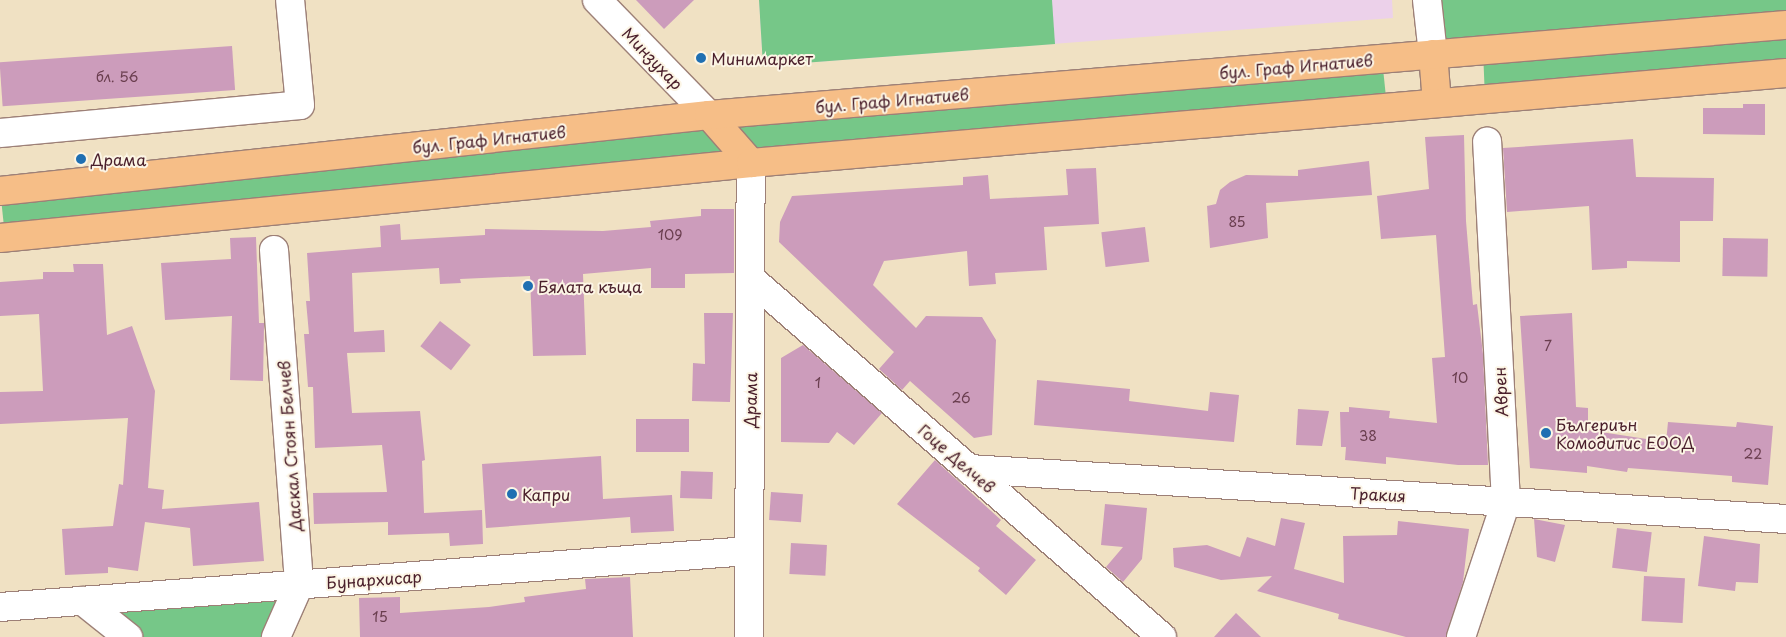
<!DOCTYPE html>
<meta charset="utf-8">
<style>
body{margin:0}
#map{position:relative;width:1786px;height:637px;overflow:hidden;background:#f0e1c3;font-family:"Playpen Sans",sans-serif}
div>[style]{position:absolute}
.built>*{inset:0;background:#ecd1ea}
.green>*{inset:0;background:#76c788;transform-origin:0 0}
.building>*{inset:0;background:#cc9cbb;transform-origin:0 0}
.roads{filter:drop-shadow(1px 0 #9d8077) drop-shadow(-1px 0 #9d8077) drop-shadow(0 1px #9d8077) drop-shadow(0 -1px #9d8077)}
.minor>*{height:28px;margin:-14px;padding:0 14px;transform-origin:14px;border-radius:14px;background:#fff}
.major>*{height:28px;margin:-14px;padding:0 14px;transform-origin:14px;border-radius:14px;background:#f6be87}
.dots>*{width:14px;height:14px;translate:-50% -50%;box-sizing:border-box;border:2px solid #fcf5e5;border-radius:50%}
span{translate:-50% -50%;white-space:nowrap;text-align:center;line-height:1.15;-webkit-text-stroke:4px #fcf5e5;paint-order:stroke}
.number-label{font-size:14px;color:#6a3e4f}
.number-label span{-webkit-text-stroke-width:0}
.street-label{font-size:16px;color:#4a1f2b}
.poi-label{font-size:16px;color:#4a1f2b}
.left{translate:0 -50%;text-align:left}
</style>
<div id="map">
<div class="built">
<div style="clip-path:polygon(759px 0,1392px 0,1393px 18px,763px 66px)"></div>
</div>
<div class="green">
<div style="clip-path:polygon(759px 0,1052px 0,1055px 44px,763px 66px)"></div>
<div style="clip-path:polygon(1427px 0,1786px 0,1786px 73px,1485px 99px,1483px 50px,1433px 54px)"></div>
<div style="left:1382px;top:59px;width:48px;height:1388px;rotate:84deg"></div>
<div style="clip-path:polygon(299px 585px,276px 637px,128px 637px,83px 601px)"></div>
</div>
<div class="building">
<div style="clip-path:polygon(636px 0,694px 0,664px 29px)"></div>
<div style="left:232px;top:46px;width:44px;height:233px;rotate:86deg"></div>
<div style="clip-path:polygon(1743px 104px,1765px 104px,1765px 135px,1703px 134px,1703px 108px,1743px 108px)"></div>
<div style="clip-path:polygon(1464px 135px,1466px 221px,1473px 305px,1477px 304px,1483px 354px,1488px 465px,1458px 465px,1386px 457px,1386px 464px,1345px 460px,1346px 447px,1341px 447px,1340px 412px,1349px 412px,1349px 407px,1390px 411px,1389px 418px,1437px 423px,1432px 358px,1445px 357px,1436px 235px,1381px 239px,1377px 196px,1429px 189px,1425px 137px)"></div>
<div style="clip-path:polygon(1633px 139px,1636px 177px,1714px 178px,1713px 221px,1680px 221px,1680px 262px,1627px 261px,1627px 268px,1592px 270px,1589px 206px,1507px 212px,1503px 148px)"></div>
<div style="clip-path:polygon(1369px 161px,1372px 195px,1266px 203px,1268px 238px,1210px 248px,1207px 206px,1216px 204px,1220px 190px,1230px 182px,1246px 175px,1298px 176px,1298px 170px)"></div>
<div style="clip-path:polygon(1096px 168px,1099px 224px,1044px 227px,1047px 270px,995px 273px,996px 284px,969px 286px,967px 251px,884px 261px,873px 285px,916px 328px,926px 316px,982px 317px,996px 340px,992px 435px,974px 438px,910px 381px,902px 390px,879px 369px,894px 352px,779px 242px,780px 222px,792px 196px,963px 185px,963px 177px,988px 175px,990px 199px,1068px 195px,1066px 169px)"></div>
<div style="clip-path:polygon(701px 209px,734px 209px,734px 273px,685px 274px,685px 288px,651px 288px,651px 268px,583px 274px,586px 355px,533px 356px,530px 276px,460px 279px,461px 283px,440px 284px,439px 268px,352px 273px,354px 332px,384px 330px,385px 352px,347px 353px,352px 413px,420px 411px,425px 460px,422px 461px,424px 513px,482px 510px,483px 544px,450px 546px,449px 533px,388px 535px,388px 522px,314px 524px,313px 493px,387px 492px,382px 445px,315px 448px,313px 387px,308px 387px,304px 334px,309px 334px,306px 301px,310px 301px,307px 253px,381px 247px,380px 226px,400px 224px,401px 240px,485px 235px,485px 229px,603px 231px,651px 227px,650px 221px,701px 216px)"></div>
<div style="left:1145px;top:227px;width:35px;height:44px;rotate:83deg"></div>
<div style="clip-path:polygon(256px 237px,259px 323px,264px 323px,264px 327px,263px 381px,230px 380px,232px 316px,165px 320px,161px 263px,231px 259px,230px 238px)"></div>
<div style="left:1723px;top:238px;width:45px;height:38px;rotate:1deg"></div>
<div style="clip-path:polygon(73px 264px,103px 264px,107px 335px,132px 326px,155px 391px,148px 488px,164px 490px,162px 509px,259px 502px,264px 561px,193px 566px,190px 528px,145px 522px,138px 571px,108px 567px,108px 573px,65px 575px,62px 529px,113px 526px,119px 484px,123px 485px,128px 418px,0 424px,0 392px,43px 391px,39px 314px,0 316px,0 282px,43px 279px,43px 272px,74px 272px)"></div>
<div style="clip-path:polygon(704px 313px,733px 313px,730px 402px,692px 401px,693px 363px,705px 364px)"></div>
<div style="clip-path:polygon(1572px 313px,1576px 407px,1588px 408px,1588px 430px,1666px 442px,1668px 422px,1736px 427px,1737px 422px,1773px 426px,1768px 485px,1732px 482px,1732px 476px,1628px 468px,1627px 472px,1587px 466px,1587px 473px,1530px 468px,1520px 316px)"></div>
<div style="left:440px;top:321px;width:39px;height:32px;rotate:38deg"></div>
<div style="clip-path:polygon(803px 345px,882px 413px,854px 445px,837px 432px,829px 443px,781px 442px,781px 358px)"></div>
<div style="clip-path:polygon(1037px 380px,1130px 389px,1129px 401px,1208px 411px,1210px 392px,1239px 395px,1234px 442px,1034px 425px)"></div>
<div style="clip-path:polygon(1298px 409px,1329px 411px,1322px 446px,1296px 445px)"></div>
<div style="left:636px;top:419px;width:53px;height:33px"></div>
<div style="clip-path:polygon(601px 456px,603px 499px,672px 495px,674px 531px,631px 533px,630px 517px,486px 528px,482px 464px)"></div>
<div style="clip-path:polygon(935px 460px,1001px 520px,996px 526px,1036px 560px,1006px 595px,978px 571px,980px 568px,897px 504px)"></div>
<div style="left:681px;top:471px;width:32px;height:27px;rotate:2deg"></div>
<div style="left:771px;top:492px;width:32px;height:28px;rotate:4deg"></div>
<div style="clip-path:polygon(1105px 504px,1147px 508px,1142px 559px,1123px 582px,1106px 567px,1123px 547px,1101px 545px)"></div>
<div style="clip-path:polygon(1281px 518px,1305px 523px,1294px 569px,1344px 583px,1343px 536px,1397px 535px,1398px 521px,1469px 529px,1463px 582px,1446px 637px,1406px 637px,1338px 619px,1339px 614px,1257px 591px,1272px 576px,1221px 580px,1174px 567px,1173px 548px,1207px 545px,1240px 557px,1247px 537px,1275px 546px)"></div>
<div style="clip-path:polygon(1534px 519px,1565px 525px,1555px 562px,1537px 557px)"></div>
<div style="left:1617px;top:528px;width:35px;height:40px;rotate:7deg"></div>
<div style="clip-path:polygon(1704px 536px,1760px 544px,1758px 583px,1736px 582px,1735px 591px,1698px 586px)"></div>
<div style="left:791px;top:543px;width:36px;height:31px;rotate:3deg"></div>
<div style="left:1644px;top:576px;width:41px;height:45px;rotate:3deg"></div>
<div style="clip-path:polygon(630px 577px,633px 637px,360px 637px,359px 598px,400px 597px,400px 613px,489px 607px,525px 602px,524px 597px,586px 589px,585px 579px)"></div>
<div style="clip-path:polygon(1236px 613px,1261px 637px,1214px 637px)"></div>
</div>
<div class="roads">
<div class="minor">
<div style="left:597px;top:0;width:161px;rotate:45.8deg"></div>
<div style="left:1427px;top:0;width:54px;rotate:83.7deg"></div>
<div style="left:0;top:133px;width:301px;rotate:-5.3deg"></div>
<div style="left:300px;top:105px;width:105px;rotate:-95.4deg"></div>
<div style="left:274px;top:250px;width:336px;rotate:85.7deg"></div>
<div style="left:299px;top:585px;width:57px;rotate:113.9deg"></div>
<div style="left:751px;top:279px;width:545px;rotate:41.06deg"></div>
<div style="left:969px;top:469px;width:819px;rotate:3.5deg"></div>
<div style="left:83px;top:601px;width:58px;rotate:38.7deg"></div>
<div style="left:0;top:607px;width:751px;rotate:-4.28deg"></div>
<div style="left:749px;top:637px;width:474px;rotate:-89.8deg"></div>
<div style="left:1461px;top:637px;width:142px;rotate:-71.6deg"></div>
<div style="left:1506px;top:502px;width:361px;rotate:-93deg"></div>
</div>
<div class="major">
<div style="left:1433px;top:54px;width:49px;rotate:85.3deg"></div>
<div style="left:709px;top:115px;width:64px;rotate:48.8deg"></div>
<div style="left:0;top:191px;width:713px;rotate:-6.12deg"></div>
<div style="left:709px;top:115px;width:1081px;rotate:-4.78deg"></div>
<div style="left:0;top:238px;width:755px;rotate:-5.7deg"></div>
<div style="left:751px;top:163px;width:1039px;rotate:-4.97deg"></div>
</div>
</div>
<div class="dots">
<div style="left:701px;top:58px;background:#1f6fb2"></div>
<div style="left:81px;top:159px;background:#1f6fb2"></div>
<div style="left:528px;top:286px;background:#1f6fb2"></div>
<div style="left:1546px;top:433px;background:#1f6fb2"></div>
<div style="left:512px;top:494px;background:#1f6fb2"></div>
</div>
<div class="number-label">
<span style="left:117px;top:77px">бл. 56</span>
<span style="left:1237px;top:222px">85</span>
<span style="left:670px;top:235px">109</span>
<span style="left:1548px;top:346px">7</span>
<span style="left:1460px;top:378px">10</span>
<span style="left:818px;top:383px">1</span>
<span style="left:961px;top:398px">26</span>
<span style="left:1368px;top:436px">38</span>
<span style="left:1753px;top:454px">22</span>
<span style="left:380px;top:617px">15</span>
</div>
<div class="street-label">
<span style="left:653px;top:58px;rotate:46deg">Минзухар</span>
<span style="left:1296px;top:66px;rotate:-5deg">бул. Граф Игнатиев</span>
<span style="left:892px;top:100px;rotate:-5deg">бул. Граф Игнатиев</span>
<span style="left:489px;top:139px;rotate:-6deg">бул. Граф Игнатиев</span>
<span style="left:1500px;top:392px;rotate:-93deg">Аврен</span>
<span style="left:750px;top:400px;rotate:-89deg">Драма</span>
<span style="left:289px;top:446px;rotate:-94deg">Даскал Стоян Белчев</span>
<span style="left:957px;top:458px;rotate:41deg">Гоце Делчев</span>
<span style="left:1378px;top:494px;rotate:3deg">Тракия</span>
<span style="left:374px;top:579px;rotate:-4deg">Бунархисар</span>
</div>
<div class="poi-label">
<span class="left" style="left:711px;top:58px">Минимаркет</span>
<span class="left" style="left:91px;top:159px">Драма</span>
<span class="left" style="left:538px;top:286px">Бялата къща</span>
<span class="left" style="left:1556px;top:433px">Бългериън<br>Комодитис ЕООД</span>
<span class="left" style="left:522px;top:494px">Капри</span>
</div>
</div>
